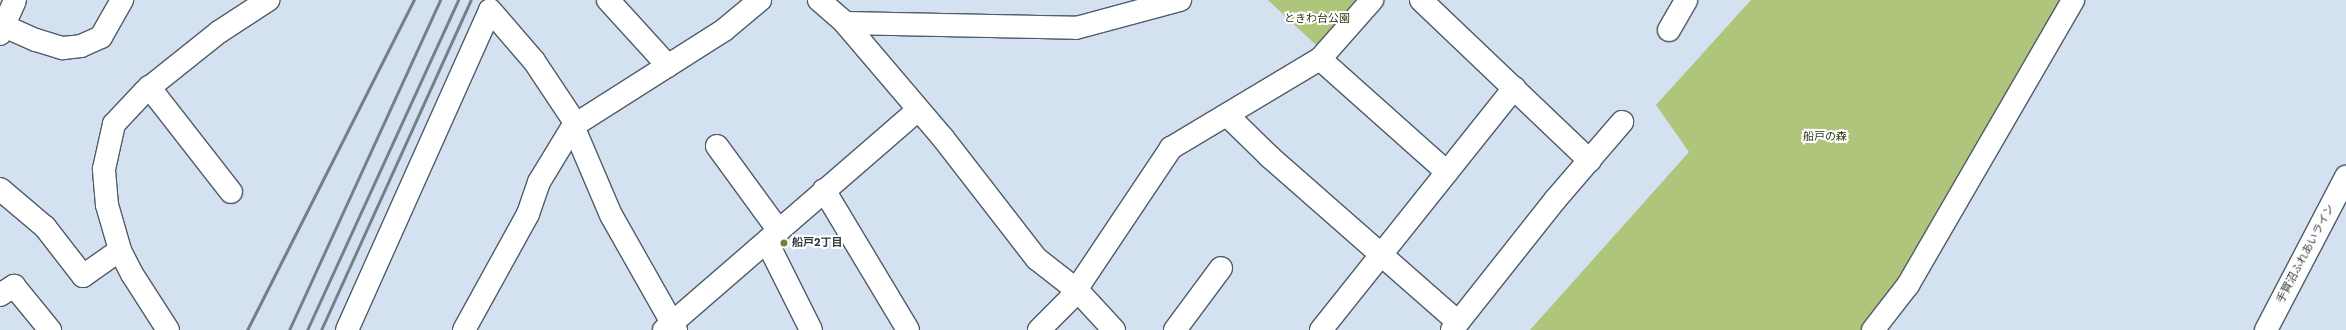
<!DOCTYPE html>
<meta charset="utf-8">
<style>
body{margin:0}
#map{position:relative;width:2346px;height:330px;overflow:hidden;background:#d3e1f0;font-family:"Work Sans","Noto Sans JP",sans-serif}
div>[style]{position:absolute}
.green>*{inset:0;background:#afc57b}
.roads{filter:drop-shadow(1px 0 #505c69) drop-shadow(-1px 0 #505c69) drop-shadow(0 1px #505c69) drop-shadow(0 -1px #505c69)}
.street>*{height:22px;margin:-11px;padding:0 11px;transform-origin:11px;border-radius:11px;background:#fff}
.secondary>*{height:22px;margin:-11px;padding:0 11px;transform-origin:11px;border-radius:11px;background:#fff}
.rail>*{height:3px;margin:-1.5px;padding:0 1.5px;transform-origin:1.5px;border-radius:1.5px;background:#767f89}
.dots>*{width:11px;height:11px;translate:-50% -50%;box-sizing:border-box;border:2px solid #fff;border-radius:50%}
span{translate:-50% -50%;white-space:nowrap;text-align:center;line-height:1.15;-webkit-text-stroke:4px #fff;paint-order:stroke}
.park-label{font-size:11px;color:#2f3813}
.poi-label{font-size:11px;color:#343a40;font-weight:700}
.left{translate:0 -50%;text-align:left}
.street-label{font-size:11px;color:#343a40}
</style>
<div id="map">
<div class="green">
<div style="clip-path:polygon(1268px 0,1362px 0,1317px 46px)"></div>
<div style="clip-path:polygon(1751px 0,2064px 0,1907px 269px,1863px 330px,1530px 330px,1689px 152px,1656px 105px)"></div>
</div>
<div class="roads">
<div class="street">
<div style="left:608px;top:0;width:89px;rotate:47.7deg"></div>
<div style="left:819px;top:0;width:35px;rotate:41deg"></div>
<div style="left:845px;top:23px;width:151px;rotate:49.6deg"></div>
<div style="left:943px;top:138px;width:153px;rotate:52.2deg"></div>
<div style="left:1037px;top:259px;width:52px;rotate:38deg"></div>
<div style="left:1078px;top:291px;width:53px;rotate:47.3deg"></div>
<div style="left:1421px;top:0;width:233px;rotate:43.6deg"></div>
<div style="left:845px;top:23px;width:231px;rotate:1.2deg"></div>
<div style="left:1076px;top:28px;width:108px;rotate:-15.1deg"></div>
<div style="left:4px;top:26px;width:35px;rotate:24deg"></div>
<div style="left:36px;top:40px;width:28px;rotate:17deg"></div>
<div style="left:63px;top:48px;width:18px;rotate:-6deg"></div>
<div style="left:81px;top:46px;width:22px;rotate:-24deg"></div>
<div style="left:101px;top:37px;width:43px;rotate:-60.4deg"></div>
<div style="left:1669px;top:30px;width:34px;rotate:-60deg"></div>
<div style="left:0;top:34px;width:37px;rotate:-66deg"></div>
<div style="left:1320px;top:59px;width:170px;rotate:41.7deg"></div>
<div style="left:149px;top:87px;width:133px;rotate:52deg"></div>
<div style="left:1227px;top:115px;width:60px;rotate:44.3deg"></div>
<div style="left:1270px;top:157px;width:250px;rotate:41.3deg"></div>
<div style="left:573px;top:126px;width:97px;rotate:66.9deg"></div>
<div style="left:611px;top:215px;width:132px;rotate:60.5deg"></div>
<div style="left:717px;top:146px;width:105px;rotate:53.9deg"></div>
<div style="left:0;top:189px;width:59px;rotate:40.2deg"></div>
<div style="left:45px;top:227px;width:62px;rotate:52.2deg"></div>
<div style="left:83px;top:276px;width:45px;rotate:-35.1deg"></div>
<div style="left:824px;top:190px;width:163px;rotate:59deg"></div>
<div style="left:767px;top:242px;width:98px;rotate:63.4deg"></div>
<div style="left:1076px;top:290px;width:171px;rotate:-56.2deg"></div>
<div style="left:1171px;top:148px;width:174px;rotate:-30.9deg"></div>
<div style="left:1320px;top:59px;width:79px;rotate:-48.6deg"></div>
<div style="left:0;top:295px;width:17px;rotate:-33deg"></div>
<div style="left:14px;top:286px;width:57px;rotate:50.7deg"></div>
<div style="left:168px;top:330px;width:67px;rotate:-122.7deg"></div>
<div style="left:132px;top:274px;width:27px;rotate:-117deg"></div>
<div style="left:120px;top:250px;width:47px;rotate:-106.1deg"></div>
<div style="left:107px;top:205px;width:36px;rotate:-95deg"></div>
<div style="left:104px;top:169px;width:46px;rotate:-77.5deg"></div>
<div style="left:114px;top:124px;width:45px;rotate:-46.8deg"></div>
<div style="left:145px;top:91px;width:95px;rotate:-38.6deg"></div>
<div style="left:219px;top:32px;width:59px;rotate:-33.1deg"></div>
<div style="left:347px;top:330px;width:350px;rotate:-65.9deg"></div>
<div style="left:490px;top:10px;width:67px;rotate:49.2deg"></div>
<div style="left:534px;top:61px;width:76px;rotate:56.3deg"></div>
<div style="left:464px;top:330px;width:132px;rotate:-61.1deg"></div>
<div style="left:528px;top:214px;width:34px;rotate:-71deg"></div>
<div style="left:539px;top:182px;width:66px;rotate:-58.7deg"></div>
<div style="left:573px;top:126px;width:179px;rotate:-32.4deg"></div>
<div style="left:724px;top:30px;width:47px;rotate:-39.8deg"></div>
<div style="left:664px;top:330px;width:336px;rotate:-40.9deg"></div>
<div style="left:1039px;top:330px;width:55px;rotate:-45deg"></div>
<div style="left:1175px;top:330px;width:77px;rotate:-53.4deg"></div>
<div style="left:1321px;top:330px;width:310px;rotate:-51.4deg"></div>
<div style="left:1452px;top:330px;width:166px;rotate:-51.6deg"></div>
<div style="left:1555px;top:200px;width:103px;rotate:-49.3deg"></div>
<div style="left:1873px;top:330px;width:57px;rotate:-52.1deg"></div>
<div style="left:1908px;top:285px;width:329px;rotate:-59.9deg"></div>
</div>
<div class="secondary">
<div style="left:2266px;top:330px;width:173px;rotate:-62.4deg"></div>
</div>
</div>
<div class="rail">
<div style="left:247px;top:330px;width:370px;rotate:-63.2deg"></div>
<div style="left:289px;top:330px;width:363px;rotate:-65.4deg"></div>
<div style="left:307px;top:330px;width:363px;rotate:-65.4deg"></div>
<div style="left:321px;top:330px;width:362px;rotate:-65.6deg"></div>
</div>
<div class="dots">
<div style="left:784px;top:243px;background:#6f8334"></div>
</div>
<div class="park-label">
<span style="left:1317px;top:19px">ときわ台公園</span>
<span style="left:1825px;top:137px">船戸の森</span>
</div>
<div class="poi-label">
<span class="left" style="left:792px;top:243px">船戸2丁目</span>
</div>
<div class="street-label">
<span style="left:2306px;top:254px;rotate:-62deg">手賀沼ふれあいライン</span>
</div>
</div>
